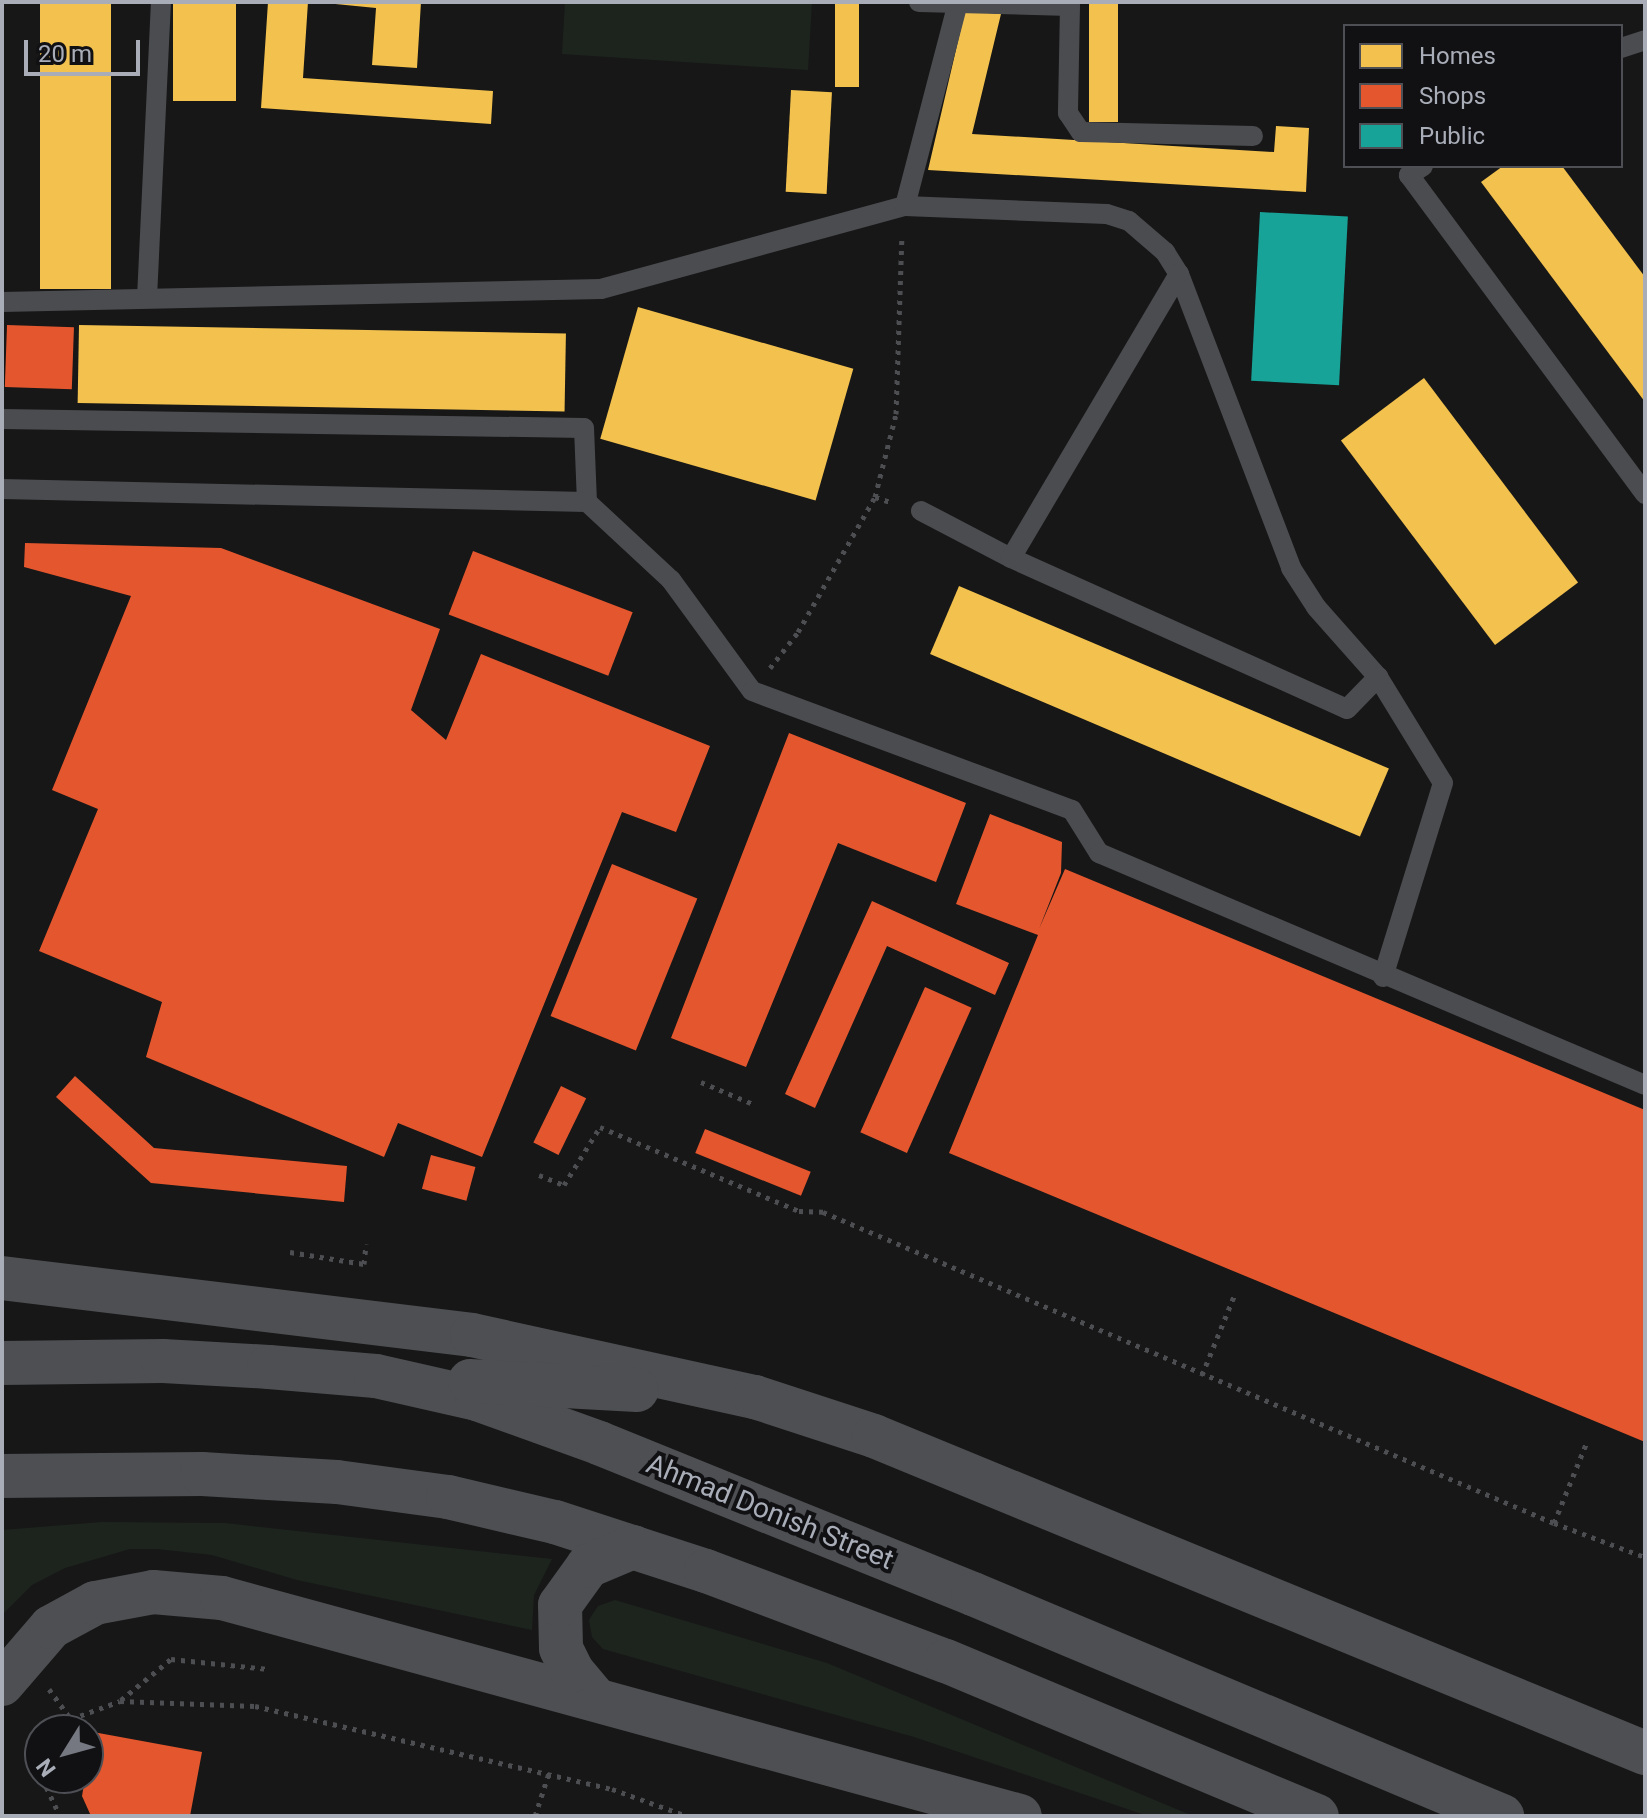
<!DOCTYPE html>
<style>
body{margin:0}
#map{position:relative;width:1647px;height:1818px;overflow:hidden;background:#171717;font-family:Roboto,sans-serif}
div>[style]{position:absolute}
.green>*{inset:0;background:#1d241e}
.homes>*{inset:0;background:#f2c14e;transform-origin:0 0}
.shops>*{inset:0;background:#e4572e;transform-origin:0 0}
.public>*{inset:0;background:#17a398;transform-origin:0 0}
.path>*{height:5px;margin-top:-2.5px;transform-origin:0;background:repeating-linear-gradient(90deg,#4d4e52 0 4px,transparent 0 10px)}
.service>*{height:20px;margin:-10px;padding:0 10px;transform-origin:10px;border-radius:10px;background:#4b4c50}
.primary>*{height:44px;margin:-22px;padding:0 22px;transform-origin:22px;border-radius:22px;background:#4d4f52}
span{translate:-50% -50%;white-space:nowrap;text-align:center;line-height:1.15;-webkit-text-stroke:8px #111113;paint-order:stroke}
.street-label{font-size:28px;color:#a8adb8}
.frame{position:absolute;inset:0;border:4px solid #a8adb8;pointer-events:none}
.legend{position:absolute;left:1343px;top:24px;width:280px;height:144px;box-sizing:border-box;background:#111113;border:2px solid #4d4f55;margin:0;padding:10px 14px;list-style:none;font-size:24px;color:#a8adb8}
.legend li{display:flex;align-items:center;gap:16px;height:40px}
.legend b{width:40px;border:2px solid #4d4f55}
.north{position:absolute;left:24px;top:1714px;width:80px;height:80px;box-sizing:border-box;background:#111113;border:2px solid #4d4f55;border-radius:50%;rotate:233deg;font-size:22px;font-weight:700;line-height:32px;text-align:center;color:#a8adb8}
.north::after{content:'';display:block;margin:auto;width:28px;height:36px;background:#757880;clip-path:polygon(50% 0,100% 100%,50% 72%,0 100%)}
.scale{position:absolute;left:24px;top:40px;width:116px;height:36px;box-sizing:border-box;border:4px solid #a8adb8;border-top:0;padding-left:10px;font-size:24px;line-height:28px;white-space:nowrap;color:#a8adb8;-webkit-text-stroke:6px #111113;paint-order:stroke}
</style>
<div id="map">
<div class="green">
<div style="clip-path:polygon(565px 2px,812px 2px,808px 70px,562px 54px)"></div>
<div style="clip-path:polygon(102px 1522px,225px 1523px,552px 1559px,534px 1595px,532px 1630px,297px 1580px,212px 1555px,157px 1549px,130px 1549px,65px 1568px,32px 1585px,2px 1615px,2px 1530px)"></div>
<div style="clip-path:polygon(615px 1600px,827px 1663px,1193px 1816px,1148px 1816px,914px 1737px,603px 1649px,592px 1637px,589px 1620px,598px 1606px)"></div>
</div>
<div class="homes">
<div style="left:40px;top:2px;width:71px;height:287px"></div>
<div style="left:173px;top:2px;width:63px;height:99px"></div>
<div style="clip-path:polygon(268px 2px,308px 2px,303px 78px,493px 91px,491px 124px,261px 108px)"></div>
<div style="clip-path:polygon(315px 2px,421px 2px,417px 68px,372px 65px,376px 8px)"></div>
<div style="left:835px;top:2px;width:24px;height:85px"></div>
<div style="left:1089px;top:2px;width:29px;height:120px"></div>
<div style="clip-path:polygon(965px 11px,1001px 14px,972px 134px,1274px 152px,1276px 126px,1309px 128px,1306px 192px,928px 170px)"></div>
<div style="left:791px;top:90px;width:41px;height:102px;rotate:3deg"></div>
<div style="clip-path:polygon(1503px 166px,1562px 166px,1645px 277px,1645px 402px,1481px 182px)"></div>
<div style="left:638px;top:307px;width:224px;height:137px;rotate:16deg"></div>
<div style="left:79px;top:325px;width:487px;height:78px;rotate:1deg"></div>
<div style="left:1424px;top:378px;width:256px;height:104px;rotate:53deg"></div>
<div style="left:959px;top:586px;width:467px;height:74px;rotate:23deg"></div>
</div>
<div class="shops">
<div style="left:7px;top:325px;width:67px;height:62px;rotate:2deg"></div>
<div style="clip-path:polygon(25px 543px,221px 548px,440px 629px,411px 710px,446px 740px,481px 654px,710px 746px,676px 832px,622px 812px,482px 1157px,398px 1123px,384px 1157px,146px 1057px,162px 1002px,39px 951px,98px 809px,52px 790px,131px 596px,24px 567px)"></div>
<div style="left:473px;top:551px;width:171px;height:68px;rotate:21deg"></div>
<div style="clip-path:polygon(789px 733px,966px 803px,936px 882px,838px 843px,746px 1067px,671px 1038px)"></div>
<div style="clip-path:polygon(990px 814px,1062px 842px,1061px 873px,1039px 929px,1065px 869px,1645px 1110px,1645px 1442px,949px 1153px,1038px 935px,956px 904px)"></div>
<div style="left:612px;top:864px;width:92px;height:164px;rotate:22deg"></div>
<div style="clip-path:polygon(872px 901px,1009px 963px,995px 995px,887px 946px,815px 1108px,785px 1094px)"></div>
<div style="left:925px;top:987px;width:51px;height:159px;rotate:24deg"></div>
<div style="clip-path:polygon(75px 1076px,154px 1148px,347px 1166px,344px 1202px,151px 1183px,56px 1097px)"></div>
<div style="left:561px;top:1086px;width:28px;height:63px;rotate:26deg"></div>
<div style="left:705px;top:1129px;width:114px;height:26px;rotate:22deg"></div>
<div style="left:431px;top:1155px;width:46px;height:35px;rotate:15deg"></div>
<div style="clip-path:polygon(93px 1732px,202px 1752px,190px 1816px,91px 1816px,82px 1796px)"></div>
</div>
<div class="public">
<div style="left:1260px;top:212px;width:88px;height:169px;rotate:3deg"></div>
</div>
<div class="path">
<div style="left:875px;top:497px;width:19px;rotate:18deg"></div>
<div style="left:770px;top:668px;width:46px;rotate:-52.1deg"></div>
<div style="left:798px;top:632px;width:155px;rotate:-60.3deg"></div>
<div style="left:875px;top:497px;width:86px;rotate:-75.8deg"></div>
<div style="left:896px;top:414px;width:179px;rotate:-88.1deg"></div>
<div style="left:701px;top:1082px;width:56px;rotate:22.9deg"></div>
<div style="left:539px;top:1175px;width:27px;rotate:22deg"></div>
<div style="left:564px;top:1185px;width:68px;rotate:-58.2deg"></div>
<div style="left:600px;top:1127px;width:216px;rotate:22.9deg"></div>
<div style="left:799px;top:1211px;width:24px;rotate:2deg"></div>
<div style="left:823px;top:1212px;width:794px;rotate:23.05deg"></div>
<div style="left:1554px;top:1523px;width:97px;rotate:20.5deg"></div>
<div style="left:290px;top:1252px;width:75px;rotate:9.2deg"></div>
<div style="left:364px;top:1264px;width:20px;rotate:-84deg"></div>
<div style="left:1202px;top:1375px;width:85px;rotate:-67.9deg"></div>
<div style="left:1554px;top:1523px;width:85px;rotate:-67.9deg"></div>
<div style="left:49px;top:1689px;width:37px;rotate:54deg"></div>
<div style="left:121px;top:1700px;width:65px;rotate:-39.4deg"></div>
<div style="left:171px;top:1659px;width:98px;rotate:5.9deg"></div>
<div style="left:65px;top:1730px;width:13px;rotate:-61deg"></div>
<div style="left:71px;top:1719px;width:52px;rotate:-20.2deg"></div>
<div style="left:120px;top:1701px;width:135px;rotate:2.1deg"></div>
<div style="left:255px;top:1706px;width:367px;rotate:13.1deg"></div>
<div style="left:612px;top:1789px;width:80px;rotate:19.8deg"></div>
<div style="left:42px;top:1778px;width:42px;rotate:64.7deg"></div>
<div style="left:535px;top:1816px;width:45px;rotate:-72deg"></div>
</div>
<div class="service">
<div style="left:919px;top:2px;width:151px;rotate:1.5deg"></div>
<div style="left:1070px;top:6px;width:107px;rotate:91.1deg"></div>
<div style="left:1068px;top:113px;width:23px;rotate:56deg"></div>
<div style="left:1081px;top:132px;width:172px;rotate:1.3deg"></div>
<div style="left:1621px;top:48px;width:25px;rotate:-18deg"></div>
<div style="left:1423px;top:166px;width:17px;rotate:147deg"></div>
<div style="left:1409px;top:175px;width:397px;rotate:53.5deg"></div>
<div style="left:905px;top:206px;width:211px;rotate:-75.4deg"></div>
<div style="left:147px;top:298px;width:296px;rotate:-87.3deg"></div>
<div style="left:2px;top:302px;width:599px;rotate:-1.24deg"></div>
<div style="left:601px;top:289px;width:315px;rotate:-15.3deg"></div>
<div style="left:905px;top:206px;width:202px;rotate:2.3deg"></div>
<div style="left:1107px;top:214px;width:23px;rotate:18deg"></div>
<div style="left:1129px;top:221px;width:48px;rotate:40.7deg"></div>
<div style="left:1165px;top:252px;width:26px;rotate:58deg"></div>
<div style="left:1179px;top:274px;width:315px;rotate:69.1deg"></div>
<div style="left:1291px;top:568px;width:46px;rotate:57.3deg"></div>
<div style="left:1316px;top:607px;width:94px;rotate:48.5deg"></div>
<div style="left:1378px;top:677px;width:124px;rotate:58.5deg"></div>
<div style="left:1443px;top:783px;width:203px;rotate:107.2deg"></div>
<div style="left:2px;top:419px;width:582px;rotate:0.89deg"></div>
<div style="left:584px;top:428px;width:74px;rotate:87.7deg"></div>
<div style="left:2px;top:489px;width:585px;rotate:1.27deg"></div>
<div style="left:587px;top:502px;width:115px;rotate:42.9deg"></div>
<div style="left:671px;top:580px;width:137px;rotate:53.9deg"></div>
<div style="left:752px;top:691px;width:341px;rotate:20.4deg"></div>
<div style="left:1072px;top:810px;width:51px;rotate:57.9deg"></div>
<div style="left:1099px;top:853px;width:593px;rotate:23.02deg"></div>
<div style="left:921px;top:511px;width:102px;rotate:27.6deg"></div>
<div style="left:1011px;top:558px;width:368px;rotate:24.2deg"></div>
<div style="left:1347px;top:709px;width:45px;rotate:-45.9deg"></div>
<div style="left:1011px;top:558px;width:330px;rotate:-59.4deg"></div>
</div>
<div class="primary">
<div style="left:2px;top:1278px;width:473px;rotate:6.9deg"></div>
<div style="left:472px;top:1335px;width:290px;rotate:12.4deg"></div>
<div style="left:755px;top:1397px;width:125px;rotate:18.1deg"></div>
<div style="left:874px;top:1436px;width:834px;rotate:22.35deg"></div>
<div style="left:2px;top:1363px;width:161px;rotate:-0.7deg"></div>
<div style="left:163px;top:1361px;width:106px;rotate:3.2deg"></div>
<div style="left:269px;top:1367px;width:107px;rotate:4.8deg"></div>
<div style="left:376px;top:1376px;width:104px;rotate:12.8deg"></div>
<div style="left:477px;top:1399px;width:130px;rotate:19.8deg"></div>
<div style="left:599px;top:1443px;width:403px;rotate:22deg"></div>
<div style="left:973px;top:1594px;width:574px;rotate:22.77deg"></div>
<div style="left:470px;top:1381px;width:167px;rotate:3.1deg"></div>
<div style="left:2px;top:1476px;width:200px;rotate:-0.6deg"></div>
<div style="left:202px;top:1474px;width:135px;rotate:3.4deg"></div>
<div style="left:337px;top:1482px;width:112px;rotate:7.7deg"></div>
<div style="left:448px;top:1497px;width:110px;rotate:13.2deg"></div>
<div style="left:555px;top:1522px;width:159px;rotate:18deg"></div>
<div style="left:706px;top:1571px;width:256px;rotate:20.6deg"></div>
<div style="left:946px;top:1661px;width:402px;rotate:22.7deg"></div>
<div style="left:2px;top:1684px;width:75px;rotate:-49.3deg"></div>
<div style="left:51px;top:1627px;width:50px;rotate:-28.6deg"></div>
<div style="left:95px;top:1603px;width:59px;rotate:-10.7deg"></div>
<div style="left:153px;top:1592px;width:69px;rotate:5deg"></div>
<div style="left:222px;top:1598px;width:827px;rotate:15.28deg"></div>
<div style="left:592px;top:1695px;width:31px;rotate:-130deg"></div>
<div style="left:572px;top:1671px;width:25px;rotate:-116deg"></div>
<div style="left:561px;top:1648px;width:43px;rotate:-91.3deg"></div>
<div style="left:560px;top:1605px;width:48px;rotate:-54.3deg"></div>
<div style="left:588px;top:1566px;width:49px;rotate:-22.9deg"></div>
</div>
<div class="street-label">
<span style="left:770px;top:1512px;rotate:22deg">Ahmad Donish Street</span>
</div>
<div class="frame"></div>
<ul class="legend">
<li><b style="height:22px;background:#f2c14e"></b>Homes</li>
<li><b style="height:22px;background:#e4572e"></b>Shops</li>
<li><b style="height:22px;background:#17a398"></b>Public</li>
</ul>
<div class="north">N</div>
<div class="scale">20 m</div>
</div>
